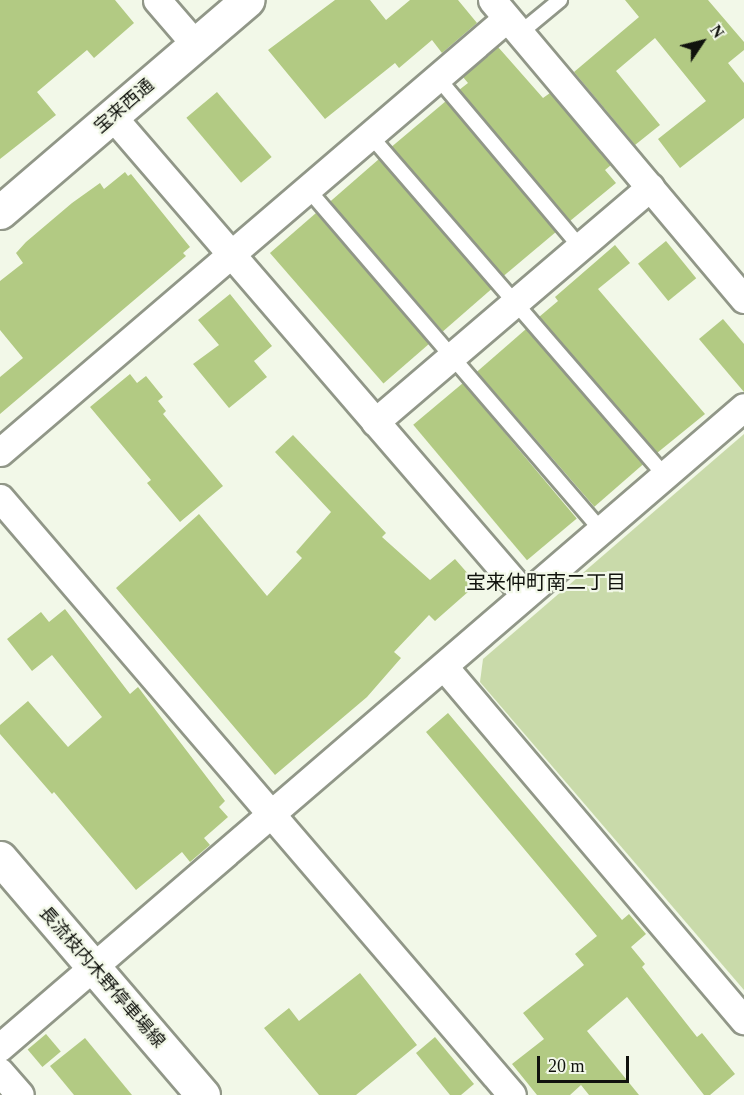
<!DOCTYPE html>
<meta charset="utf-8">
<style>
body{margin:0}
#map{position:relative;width:744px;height:1095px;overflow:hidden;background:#f2f8e8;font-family:"Times New Roman","Noto Sans JP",serif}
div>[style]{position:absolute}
.green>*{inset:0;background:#c9daaa}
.building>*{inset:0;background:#b2ca83;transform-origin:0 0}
.roads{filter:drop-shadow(2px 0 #919788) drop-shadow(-2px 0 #919788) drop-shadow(0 2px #919788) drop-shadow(0 -2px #919788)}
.service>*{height:14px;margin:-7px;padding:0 7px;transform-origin:7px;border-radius:7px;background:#fff}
.minor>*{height:27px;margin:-13.5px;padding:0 13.5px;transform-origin:13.5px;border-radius:13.5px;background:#fff}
.tertiary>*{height:33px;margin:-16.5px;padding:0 16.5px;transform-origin:16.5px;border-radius:16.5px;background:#fff}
.secondary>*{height:33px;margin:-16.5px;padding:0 16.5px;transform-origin:16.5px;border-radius:16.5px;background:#fff}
span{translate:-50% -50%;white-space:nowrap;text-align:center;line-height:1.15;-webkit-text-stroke:4.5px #f2f8e8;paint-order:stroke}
.street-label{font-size:18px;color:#10120d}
.neighbourhood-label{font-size:20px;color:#10120d}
.north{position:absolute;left:672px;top:12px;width:60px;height:60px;-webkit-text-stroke:4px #f2f8e8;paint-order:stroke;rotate:55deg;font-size:16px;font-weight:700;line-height:24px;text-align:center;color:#10120d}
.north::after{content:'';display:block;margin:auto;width:21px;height:27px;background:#10120d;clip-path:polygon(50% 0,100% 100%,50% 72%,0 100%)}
.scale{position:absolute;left:537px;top:1056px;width:92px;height:27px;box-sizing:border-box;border:3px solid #10120d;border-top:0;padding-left:8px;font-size:18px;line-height:21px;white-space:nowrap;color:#10120d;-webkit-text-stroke:4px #f2f8e8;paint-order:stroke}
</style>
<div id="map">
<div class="green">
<div style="clip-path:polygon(744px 434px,744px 990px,480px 682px,483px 659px)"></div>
</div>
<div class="building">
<div style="clip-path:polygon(0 0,115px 0,134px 23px,94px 58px,87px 50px,37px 92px,56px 115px,0 159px)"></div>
<div style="clip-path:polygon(335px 0,370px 0,386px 20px,410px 0,458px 0,477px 23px,442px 53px,432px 40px,399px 68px,395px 63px,325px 119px,268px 50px)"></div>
<div style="clip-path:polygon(625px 0,708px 0,744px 42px,744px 50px,728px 63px,744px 83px,744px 118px,680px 168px,658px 139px,706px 101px,655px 38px,616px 71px,660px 125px,635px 145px,574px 72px,639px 17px)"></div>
<div style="clip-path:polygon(498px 47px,543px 98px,550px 93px,611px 165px,605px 170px,616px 183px,570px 221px,459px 90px,468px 83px,463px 77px)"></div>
<div style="left:217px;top:92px;width:85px;height:40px;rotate:50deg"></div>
<div style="left:446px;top:101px;width:171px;height:71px;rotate:50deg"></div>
<div style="left:379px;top:159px;width:172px;height:65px;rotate:49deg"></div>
<div style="clip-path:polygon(125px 172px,128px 176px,131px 174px,190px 247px,183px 253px,186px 256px,0 414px,0 377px,23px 358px,0 330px,0 281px,23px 263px,16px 253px,26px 242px,72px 203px,100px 183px,104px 189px)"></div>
<div style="left:316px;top:213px;width:173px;height:61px;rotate:49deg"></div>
<div style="left:666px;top:241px;width:48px;height:36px;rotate:51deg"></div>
<div style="clip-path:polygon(615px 245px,630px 263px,598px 289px,705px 414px,657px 453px,539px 317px,558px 301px,555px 297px)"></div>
<div style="clip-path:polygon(230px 294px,272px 346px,254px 361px,267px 377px,229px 408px,193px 364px,219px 345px,198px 320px)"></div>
<div style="clip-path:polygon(723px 319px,744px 344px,744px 392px,699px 339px)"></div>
<div style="left:526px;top:329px;width:179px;height:65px;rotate:49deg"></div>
<div style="clip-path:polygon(130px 374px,137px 383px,146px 376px,163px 397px,158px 401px,166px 411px,163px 414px,223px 486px,180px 522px,147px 483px,151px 480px,90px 407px)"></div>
<div style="left:463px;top:383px;width:177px;height:65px;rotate:50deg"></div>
<div style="clip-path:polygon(293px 435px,386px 533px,382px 537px,430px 580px,455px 559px,477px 584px,435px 621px,429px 615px,394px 652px,401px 658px,367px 697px,275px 775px,116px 588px,199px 514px,267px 596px,302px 558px,296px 552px,331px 512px,275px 452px)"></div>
<div style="clip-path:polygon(65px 609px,130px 694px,138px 687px,225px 801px,219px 807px,228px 817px,204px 838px,210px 845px,190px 862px,182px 852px,136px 890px,54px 792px,52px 794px,0 734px,0 725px,28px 701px,68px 747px,102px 717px,52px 655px,32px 671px,7px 639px,41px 612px,49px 622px)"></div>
<div style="clip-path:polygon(448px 713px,622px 920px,629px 914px,646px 934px,631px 947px,645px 964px,642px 967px,697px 1037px,702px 1033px,735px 1074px,710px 1095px,704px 1095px,627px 997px,587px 1031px,639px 1095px,589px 1095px,581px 1085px,570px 1095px,537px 1095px,512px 1064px,544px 1039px,523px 1013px,584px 965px,575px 954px,597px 936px,426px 732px)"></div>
<div style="clip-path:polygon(360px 973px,417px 1045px,356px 1095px,319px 1095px,264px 1028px,289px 1008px,299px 1021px)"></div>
<div style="left:46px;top:1034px;width:23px;height:24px;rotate:50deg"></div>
<div style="clip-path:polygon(435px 1037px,474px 1084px,461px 1095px,450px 1095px,416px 1053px)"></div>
<div style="clip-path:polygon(85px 1038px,132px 1095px,74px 1095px,50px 1066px)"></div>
</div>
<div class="roads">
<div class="service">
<div style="left:520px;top:33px;width:52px;rotate:-39.5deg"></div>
<div style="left:437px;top:77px;width:222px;rotate:49.9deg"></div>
<div style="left:369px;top:134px;width:451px;rotate:49.1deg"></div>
<div style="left:306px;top:187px;width:452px;rotate:49.3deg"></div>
</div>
<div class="minor">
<div style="left:157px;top:0;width:58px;rotate:49.2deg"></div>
<div style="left:492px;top:0;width:391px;rotate:49.9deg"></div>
<div style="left:112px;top:116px;width:632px;rotate:49.23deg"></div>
<div style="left:375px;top:422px;width:362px;rotate:-40.5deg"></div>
<div style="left:0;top:452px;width:667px;rotate:-40.56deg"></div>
<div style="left:0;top:498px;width:786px;rotate:49.38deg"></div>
<div style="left:445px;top:668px;width:462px;rotate:49.7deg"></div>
<div style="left:0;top:1047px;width:981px;rotate:-40.7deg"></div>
<div style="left:0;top:1072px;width:30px;rotate:49deg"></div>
</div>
<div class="tertiary">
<div style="left:0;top:212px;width:326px;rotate:-40.6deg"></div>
</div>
<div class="secondary">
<div style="left:0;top:858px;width:312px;rotate:49.4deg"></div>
</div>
</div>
<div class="street-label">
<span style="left:124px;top:106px;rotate:-41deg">宝来西通</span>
<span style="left:102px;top:977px;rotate:49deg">長流枝内木野停車場線</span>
</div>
<div class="neighbourhood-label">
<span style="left:546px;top:582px">宝来仲町南二丁目</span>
</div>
<div class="north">N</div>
<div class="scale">20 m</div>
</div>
